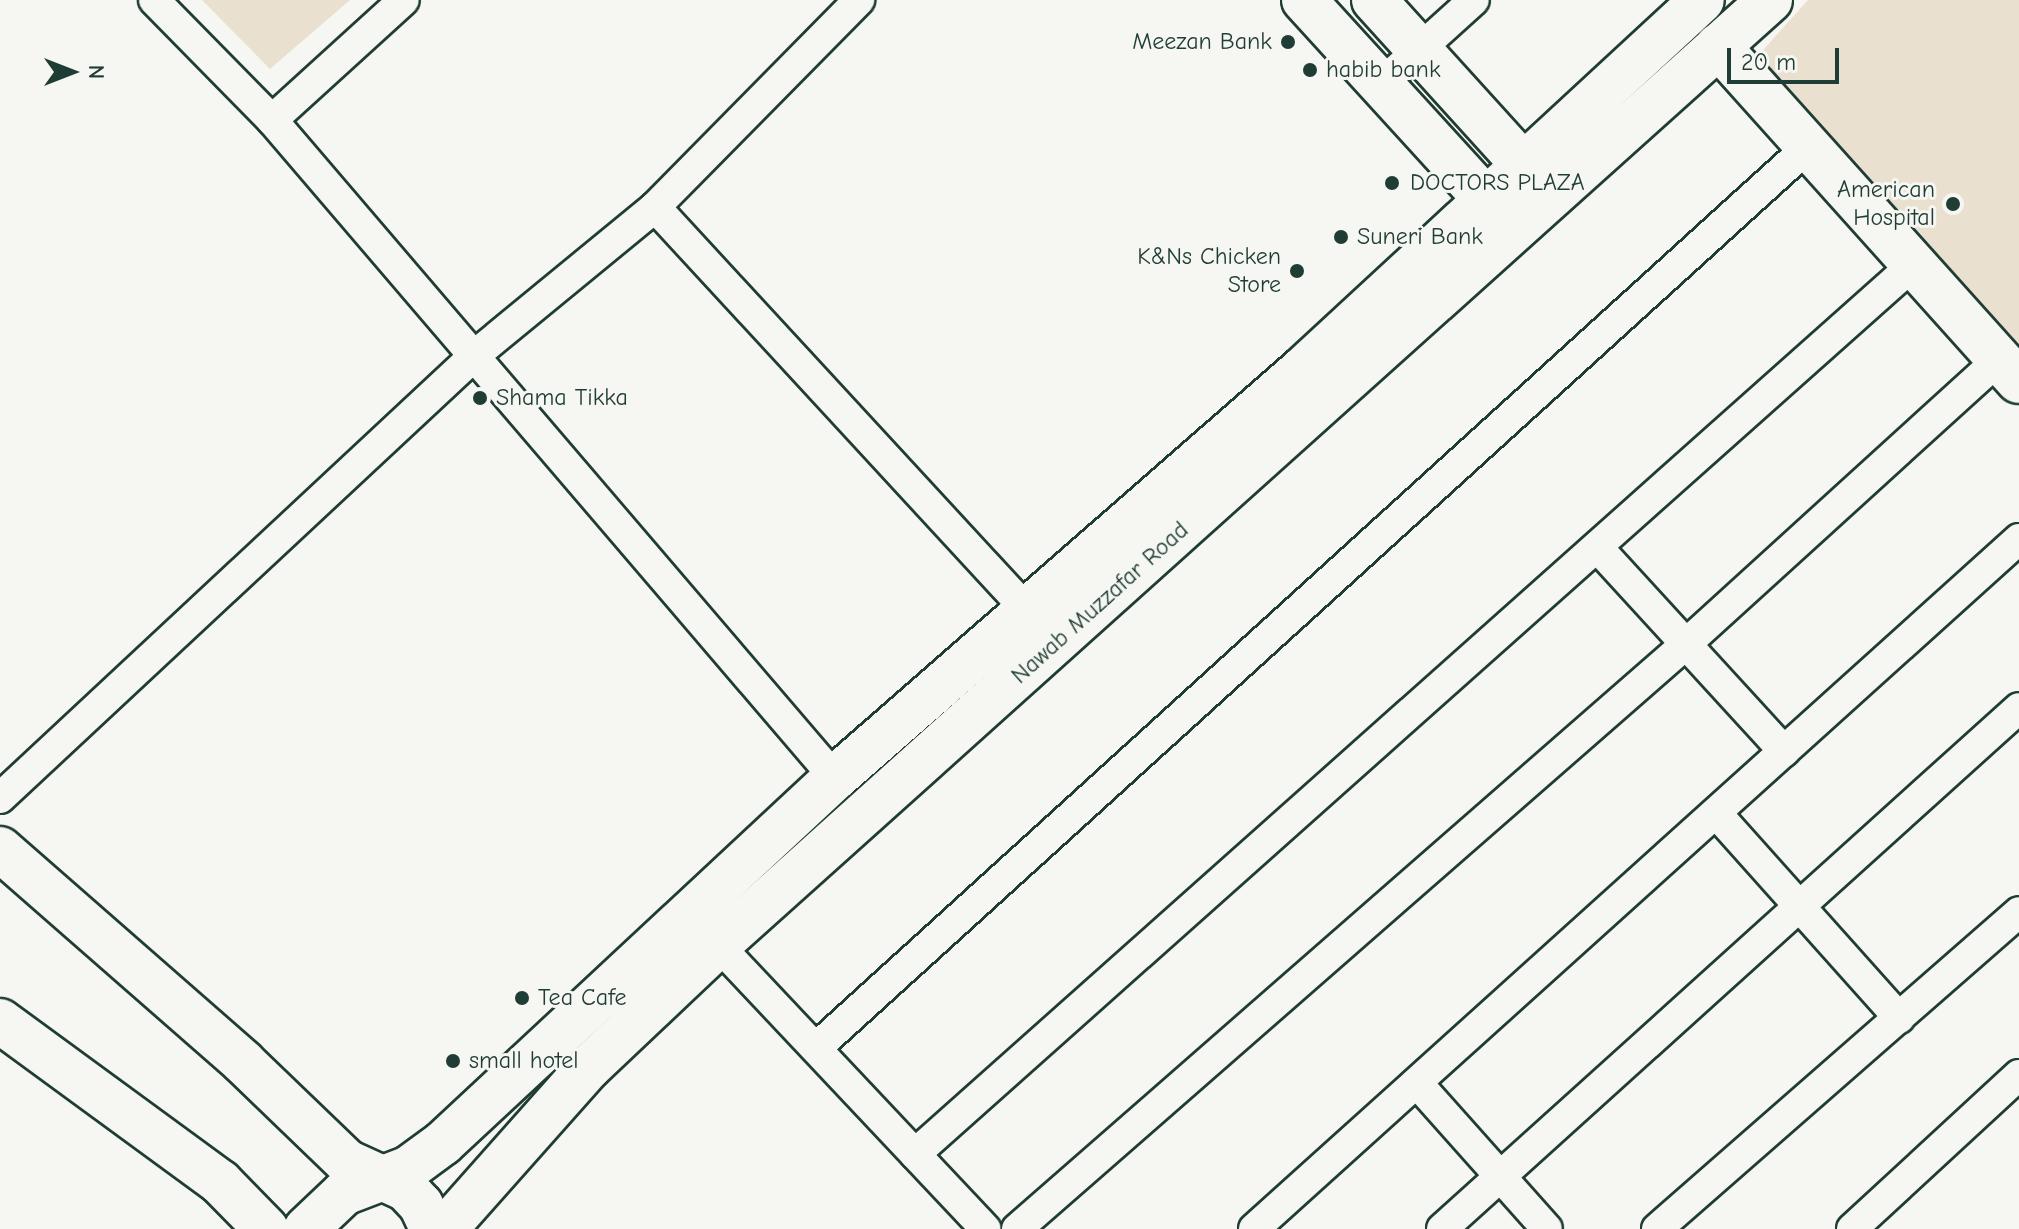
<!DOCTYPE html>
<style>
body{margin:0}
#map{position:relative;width:2019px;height:1229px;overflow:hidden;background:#f6f6f2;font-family:"Comic Neue",sans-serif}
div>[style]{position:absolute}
.built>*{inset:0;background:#eae0d0}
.roads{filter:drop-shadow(2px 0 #1f3d34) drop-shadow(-2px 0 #1f3d34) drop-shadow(0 2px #1f3d34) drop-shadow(0 -2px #1f3d34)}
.street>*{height:30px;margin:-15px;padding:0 15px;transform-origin:15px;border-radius:15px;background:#f6f6f2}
.secondary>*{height:44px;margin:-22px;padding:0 22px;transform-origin:22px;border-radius:22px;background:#f6f6f2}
.dots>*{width:22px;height:22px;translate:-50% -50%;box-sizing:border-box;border:4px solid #f6f6f2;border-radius:50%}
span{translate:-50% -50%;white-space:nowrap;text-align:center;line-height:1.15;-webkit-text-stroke:6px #f6f6f2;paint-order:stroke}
.poi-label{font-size:24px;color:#1f3d34}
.right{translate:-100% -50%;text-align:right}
.left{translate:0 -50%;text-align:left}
.street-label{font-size:24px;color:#1f3d34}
.north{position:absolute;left:32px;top:32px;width:80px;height:80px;-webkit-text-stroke:6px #f6f6f2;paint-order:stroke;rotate:90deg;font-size:22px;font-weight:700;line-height:32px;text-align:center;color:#1f3d34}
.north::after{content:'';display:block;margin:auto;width:28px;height:36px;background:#1f3d34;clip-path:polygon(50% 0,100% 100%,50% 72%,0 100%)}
.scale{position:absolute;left:1727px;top:48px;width:112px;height:36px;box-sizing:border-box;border:4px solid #1f3d34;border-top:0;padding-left:10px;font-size:24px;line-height:28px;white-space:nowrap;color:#1f3d34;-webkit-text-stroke:6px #f6f6f2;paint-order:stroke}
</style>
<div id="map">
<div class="built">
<div style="clip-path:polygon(202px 0,350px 0,270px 69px)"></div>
<div style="clip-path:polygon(1808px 0,2019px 0,2019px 350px,1756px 58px)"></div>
</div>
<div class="roads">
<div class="street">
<div style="left:154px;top:0;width:168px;rotate:45.5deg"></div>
<div style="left:272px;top:120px;width:866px;rotate:49.45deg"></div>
<div style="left:1381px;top:84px;width:125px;rotate:-42.1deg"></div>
<div style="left:272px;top:120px;width:178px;rotate:-42.3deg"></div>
<div style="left:655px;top:207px;width:547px;rotate:47.3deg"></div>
<div style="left:1597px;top:547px;width:277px;rotate:47.5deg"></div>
<div style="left:0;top:798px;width:650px;rotate:-43deg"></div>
<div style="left:475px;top:355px;width:233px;rotate:-39.4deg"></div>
<div style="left:655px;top:207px;width:291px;rotate:-45.4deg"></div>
<div style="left:1716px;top:813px;width:275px;rotate:48.2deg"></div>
<div style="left:718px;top:945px;width:390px;rotate:46.7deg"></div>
<div style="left:816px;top:1048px;width:1340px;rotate:-42.25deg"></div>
<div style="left:1417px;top:1083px;width:195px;rotate:48.3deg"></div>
<div style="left:915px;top:1154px;width:1338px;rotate:-41.7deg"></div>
<div style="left:1017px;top:1229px;width:889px;rotate:-41.17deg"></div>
<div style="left:1686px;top:644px;width:423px;rotate:-42.3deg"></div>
<div style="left:1254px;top:1229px;width:1030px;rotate:-42.05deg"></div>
<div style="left:1442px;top:1229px;width:777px;rotate:-42.08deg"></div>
<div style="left:1657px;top:1229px;width:481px;rotate:-41.2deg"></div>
<div style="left:1852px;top:1229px;width:227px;rotate:-42.7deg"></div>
</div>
<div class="secondary">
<div style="left:1304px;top:0;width:298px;rotate:47.6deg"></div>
<div style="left:1374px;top:0;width:250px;rotate:47.8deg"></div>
<div style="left:1718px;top:46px;width:450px;rotate:48.1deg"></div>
<div style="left:0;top:849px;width:323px;rotate:41.2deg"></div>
<div style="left:243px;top:1062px;width:144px;rotate:43.9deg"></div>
<div style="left:347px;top:1162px;width:65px;rotate:24.6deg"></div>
<div style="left:406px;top:1189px;width:22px;rotate:47deg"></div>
<div style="left:421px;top:1205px;width:26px;rotate:65deg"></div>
<div style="left:0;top:1021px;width:273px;rotate:36.2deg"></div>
<div style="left:220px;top:1182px;width:66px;rotate:45.6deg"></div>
<div style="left:306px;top:1229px;width:52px;rotate:-43.5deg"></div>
<div style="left:344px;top:1193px;width:70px;rotate:-21deg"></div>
<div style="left:409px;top:1168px;width:42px;rotate:-36.3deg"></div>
<div style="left:443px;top:1143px;width:536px;rotate:-42.96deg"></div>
<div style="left:835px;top:778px;width:622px;rotate:-41.15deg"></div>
<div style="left:1303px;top:369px;width:543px;rotate:-42.76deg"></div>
<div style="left:445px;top:1229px;width:217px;rotate:-48.4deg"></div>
<div style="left:589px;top:1067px;width:178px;rotate:-43.4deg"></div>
<div style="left:718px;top:945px;width:1414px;rotate:-41.93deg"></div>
</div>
</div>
<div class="dots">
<div style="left:1288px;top:42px;background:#1f3d34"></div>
<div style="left:1310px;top:70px;background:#1f3d34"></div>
<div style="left:1392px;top:183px;background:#1f3d34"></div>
<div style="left:1953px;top:204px;background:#1f3d34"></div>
<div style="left:1341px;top:237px;background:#1f3d34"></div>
<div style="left:1297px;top:271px;background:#1f3d34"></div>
<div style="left:480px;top:398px;background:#1f3d34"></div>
<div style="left:522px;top:998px;background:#1f3d34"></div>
<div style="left:453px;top:1061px;background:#1f3d34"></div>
</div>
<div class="poi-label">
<span class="right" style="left:1272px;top:42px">Meezan Bank</span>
<span class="left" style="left:1326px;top:70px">habib bank</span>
<span class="left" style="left:1410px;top:183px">DOCTORS PLAZA</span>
<span class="right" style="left:1935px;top:204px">American<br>Hospital</span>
<span class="left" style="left:1357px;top:237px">Suneri Bank</span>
<span class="right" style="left:1281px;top:271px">K&amp;Ns Chicken<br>Store</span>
<span class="left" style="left:496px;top:398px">Shama Tikka</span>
<span class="left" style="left:538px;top:998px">Tea Cafe</span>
<span class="left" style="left:469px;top:1061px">small hotel</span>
</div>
<div class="street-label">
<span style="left:1100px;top:603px;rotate:-42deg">Nawab Muzzafar Road</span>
</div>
<div class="north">N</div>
<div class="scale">20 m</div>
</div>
